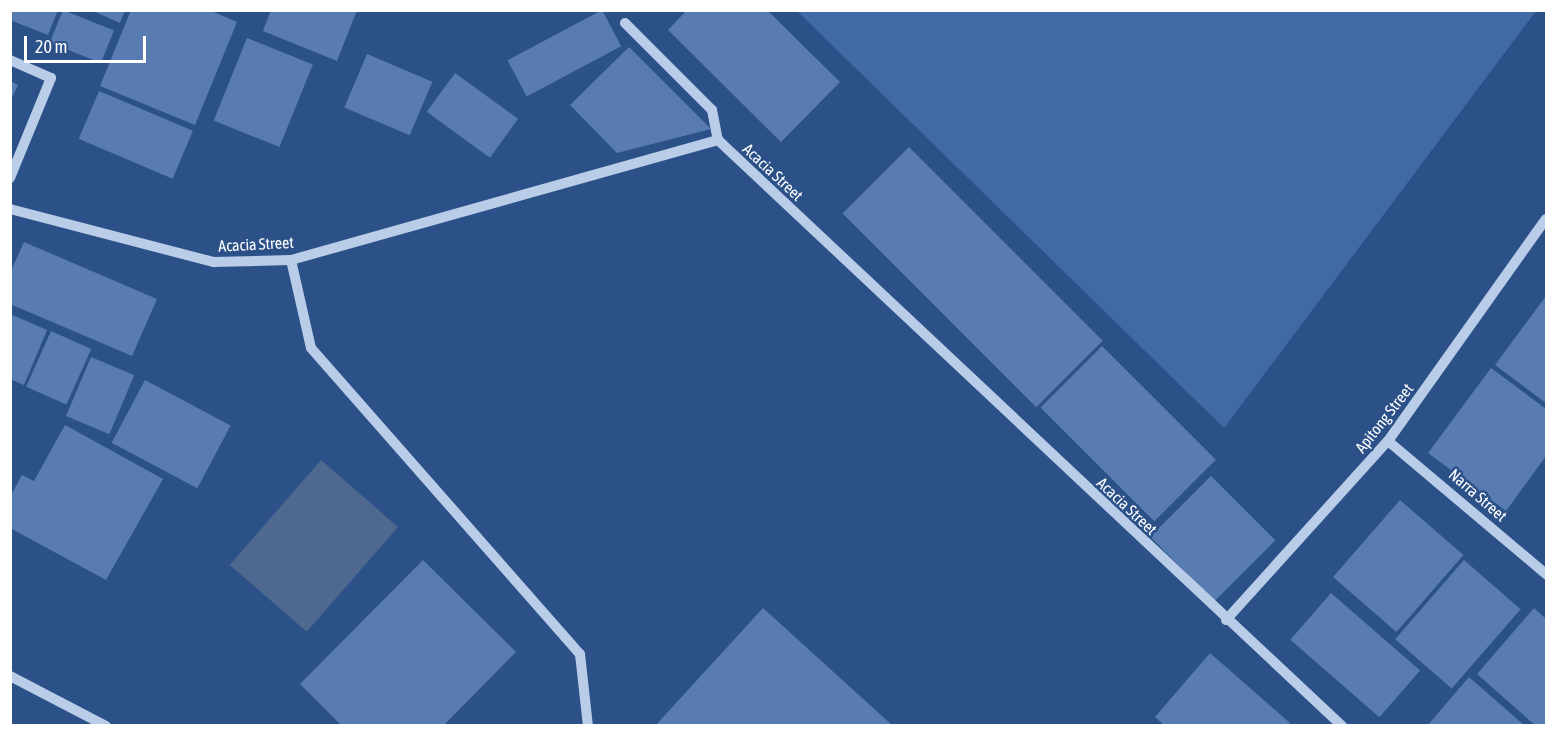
<!DOCTYPE html>
<style>
body{margin:0}
#map{position:relative;width:1557px;height:736px;overflow:hidden;background:#2c5188;font-family:"Asap Condensed",sans-serif}
div>[style]{position:absolute}
.green>*{inset:0;background:#416aa4}
.water>*{inset:0;background:#4e688f;transform-origin:0 0}
.building>*{inset:0;background:#587cb1;transform-origin:0 0}
.minor>*{height:10px;margin:-5px;padding:0 5px;transform-origin:5px;border-radius:5px;background:#b9cde8}
span{translate:-50% -50%;white-space:nowrap;text-align:center;line-height:1.15;-webkit-text-stroke:5px #2c5188;paint-order:stroke}
.street-label{font-size:16px;color:#fff}
.frame{position:absolute;inset:0;border:12px solid #fff;pointer-events:none}
.scale{position:absolute;left:24px;top:36px;width:122px;height:27px;box-sizing:border-box;border:3px solid #fff;border-top:0;padding-left:8px;font-size:18px;line-height:21px;white-space:nowrap;color:#fff;-webkit-text-stroke:4px #2c5188;paint-order:stroke}
</style>
<div id="map">
<div class="green">
<div style="clip-path:polygon(797px 11px,1536px 11px,1224px 428px)"></div>
</div>
<div class="water">
<div style="left:321px;top:460px;width:102px;height:139px;rotate:41deg"></div>
</div>
<div class="building">
<div style="clip-path:polygon(10px 10px,58px 10px,48px 35px,10px 20px)"></div>
<div style="left:63px;top:10px;width:55px;height:35px;rotate:22deg"></div>
<div style="clip-path:polygon(91px 10px,125px 10px,120px 23px)"></div>
<div style="clip-path:polygon(131px 10px,209px 10px,237px 22px,195px 125px,100px 86px)"></div>
<div style="clip-path:polygon(271px 10px,357px 10px,337px 61px,263px 31px)"></div>
<div style="left:602px;top:10px;width:41px;height:107px;rotate:62deg"></div>
<div style="clip-path:polygon(687px 10px,767px 10px,840px 82px,781px 142px,668px 30px)"></div>
<div style="left:247px;top:38px;width:71px;height:89px;rotate:22deg"></div>
<div style="clip-path:polygon(629px 47px,711px 129px,617px 153px,570px 105px)"></div>
<div style="left:367px;top:54px;width:71px;height:58px;rotate:23deg"></div>
<div style="left:455px;top:73px;width:78px;height:48px;rotate:36deg"></div>
<div style="clip-path:polygon(10px 81px,18px 85px,10px 102px)"></div>
<div style="left:99px;top:91px;width:102px;height:52px;rotate:23deg"></div>
<div style="left:909px;top:147px;width:274px;height:94px;rotate:45deg"></div>
<div style="clip-path:polygon(24px 242px,157px 299px,132px 356px,10px 304px,10px 273px)"></div>
<div style="clip-path:polygon(1546px 296px,1546px 403px,1495px 365px)"></div>
<div style="clip-path:polygon(10px 314px,47px 330px,24px 385px,10px 379px)"></div>
<div style="left:51px;top:331px;width:44px;height:61px;rotate:24deg"></div>
<div style="left:1102px;top:346px;width:161px;height:87px;rotate:45deg"></div>
<div style="left:91px;top:357px;width:47px;height:64px;rotate:23deg"></div>
<div style="clip-path:polygon(1491px 368px,1546px 409px,1546px 456px,1506px 511px,1428px 453px)"></div>
<div style="left:145px;top:380px;width:97px;height:71px;rotate:28deg"></div>
<div style="clip-path:polygon(65px 425px,163px 479px,106px 580px,10px 528px,10px 497px,22px 475px,34px 481px)"></div>
<div style="left:1211px;top:476px;width:91px;height:86px;rotate:45deg"></div>
<div style="left:1400px;top:500px;width:84px;height:102px;rotate:41deg"></div>
<div style="clip-path:polygon(423px 560px,516px 652px,443px 726px,342px 726px,300px 684px)"></div>
<div style="left:1464px;top:560px;width:75px;height:105px;rotate:41deg"></div>
<div style="left:1331px;top:593px;width:118px;height:62px;rotate:41deg"></div>
<div style="clip-path:polygon(763px 608px,893px 726px,655px 726px)"></div>
<div style="clip-path:polygon(1534px 608px,1546px 619px,1546px 726px,1536px 726px,1477px 674px)"></div>
<div style="clip-path:polygon(1210px 653px,1290px 723px,1288px 726px,1165px 726px,1155px 717px)"></div>
<div style="clip-path:polygon(1469px 677px,1525px 726px,1427px 726px)"></div>
</div>
<div class="minor">
<div style="left:625px;top:23px;width:123px;rotate:45deg"></div>
<div style="left:712px;top:110px;width:31px;rotate:79deg"></div>
<div style="left:10px;top:60px;width:45px;rotate:23.7deg"></div>
<div style="left:51px;top:78px;width:108px;rotate:112.3deg"></div>
<div style="left:10px;top:209px;width:211px;rotate:14.6deg"></div>
<div style="left:214px;top:262px;width:77px;rotate:-1.5deg"></div>
<div style="left:291px;top:260px;width:444px;rotate:-15.7deg"></div>
<div style="left:718px;top:140px;width:856px;rotate:43.2deg"></div>
<div style="left:291px;top:260px;width:90px;rotate:77.2deg"></div>
<div style="left:311px;top:348px;width:407px;rotate:48.7deg"></div>
<div style="left:580px;top:654px;width:72px;rotate:83.7deg"></div>
<div style="left:1388px;top:441px;width:207px;rotate:40.1deg"></div>
<div style="left:1226px;top:620px;width:241px;rotate:-47.9deg"></div>
<div style="left:1388px;top:441px;width:272px;rotate:-54.6deg"></div>
<div style="left:10px;top:676px;width:108px;rotate:27.5deg"></div>
</div>
<div class="street-label">
<span style="left:773px;top:172px;rotate:43deg">Acacia Street</span>
<span style="left:256px;top:244px;rotate:-3deg">Acacia Street</span>
<span style="left:1384px;top:418px;rotate:-52deg">Apitong Street</span>
<span style="left:1478px;top:495px;rotate:41deg">Narra Street</span>
<span style="left:1127px;top:506px;rotate:43deg">Acacia Street</span>
</div>
<div class="frame"></div>
<div class="scale">20 m</div>
</div>
